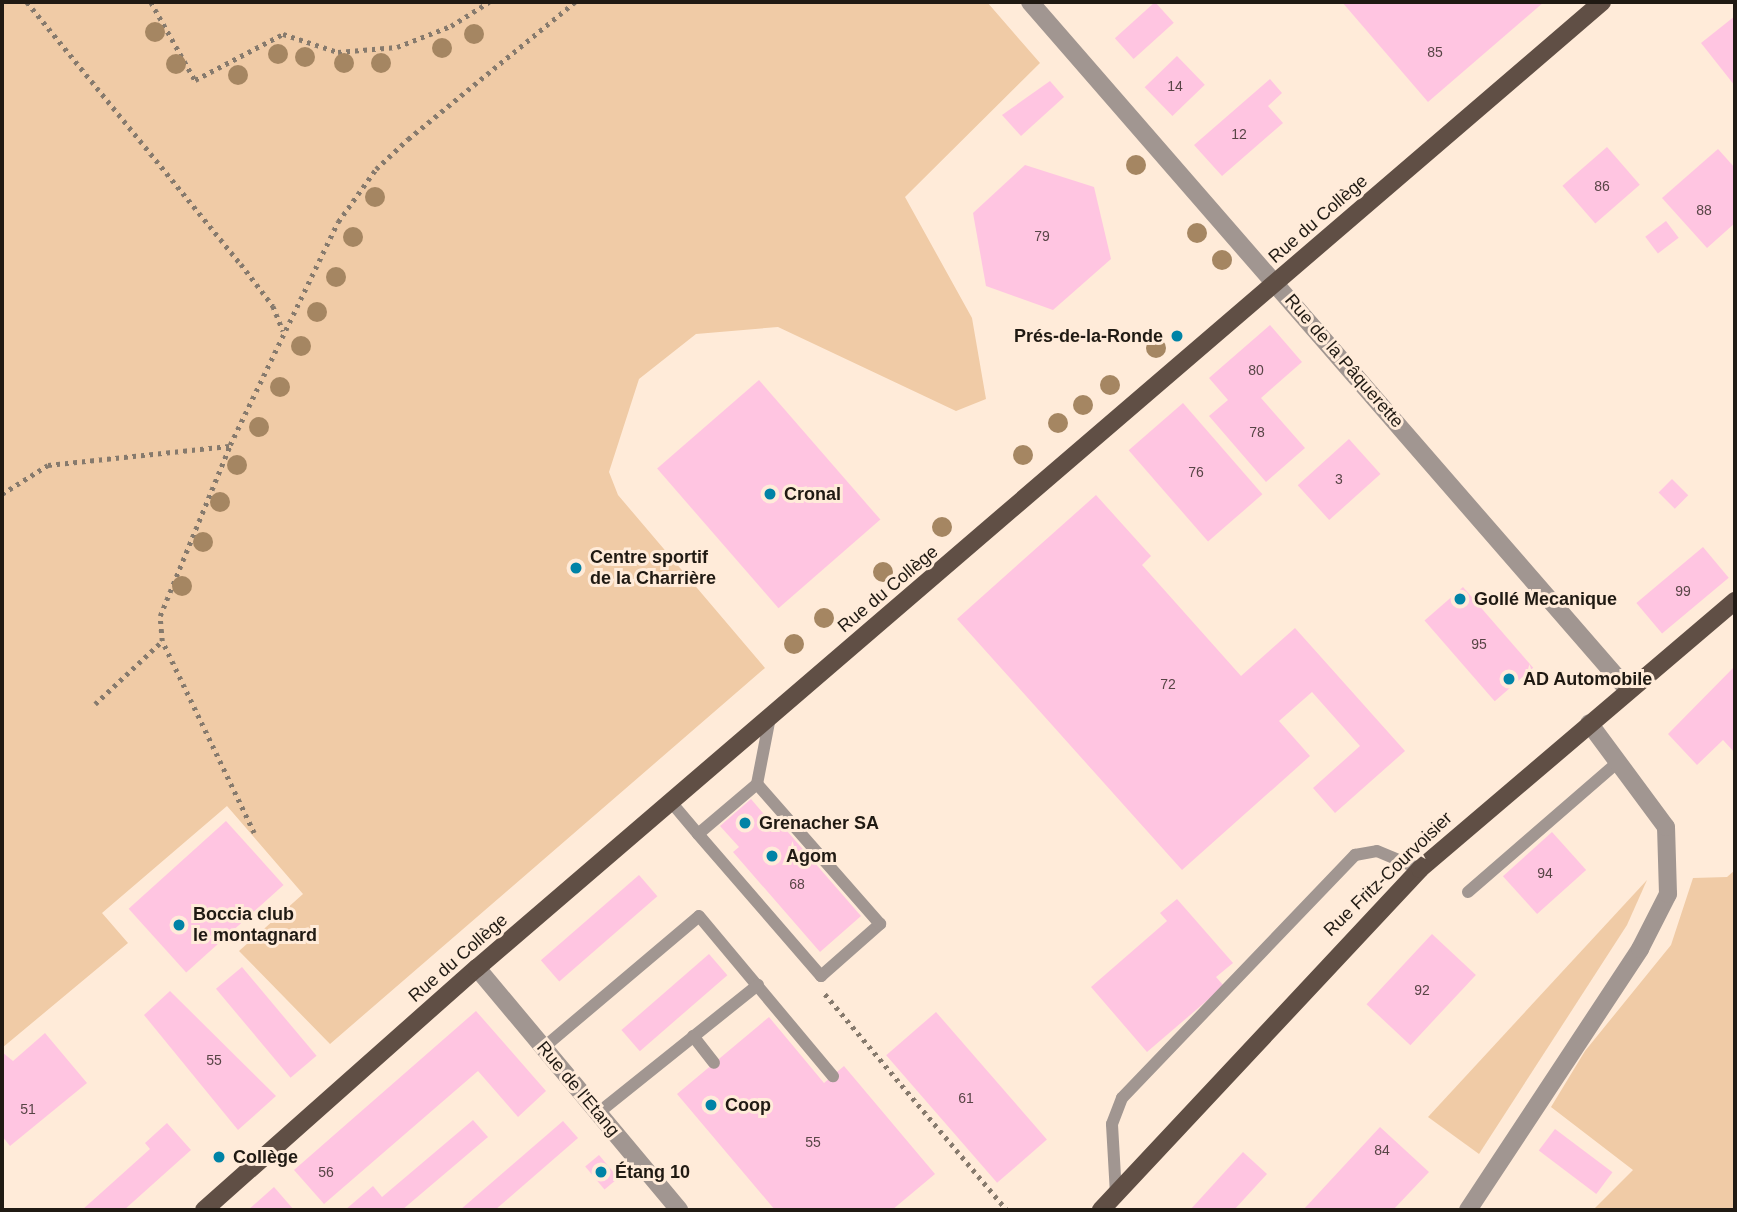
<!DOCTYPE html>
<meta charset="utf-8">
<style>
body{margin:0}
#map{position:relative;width:1737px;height:1212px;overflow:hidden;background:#ffebd9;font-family:Arial,sans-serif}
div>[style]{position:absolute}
.green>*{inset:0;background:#f0cba6}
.building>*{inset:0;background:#ffc5e1;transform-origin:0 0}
.path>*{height:4.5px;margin-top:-2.25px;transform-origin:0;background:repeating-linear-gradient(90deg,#867a6d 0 3.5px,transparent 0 8.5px)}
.service>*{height:12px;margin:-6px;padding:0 6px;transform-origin:6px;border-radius:6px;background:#a19691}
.minor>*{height:18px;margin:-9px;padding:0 9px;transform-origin:9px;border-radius:9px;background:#a19691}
.primary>*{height:18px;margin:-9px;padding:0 9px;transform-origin:9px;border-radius:9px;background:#604f45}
.trees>*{width:20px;height:20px;margin:-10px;border-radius:50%;background:#a58662}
.dots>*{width:19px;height:19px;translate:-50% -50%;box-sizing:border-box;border:4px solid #ffebd9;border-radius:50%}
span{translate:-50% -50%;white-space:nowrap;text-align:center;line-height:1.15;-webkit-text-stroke:6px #ffebd9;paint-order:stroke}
.number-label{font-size:14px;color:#584546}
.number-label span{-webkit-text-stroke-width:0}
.street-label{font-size:18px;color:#201a13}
.poi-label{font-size:18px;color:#201a13;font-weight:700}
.right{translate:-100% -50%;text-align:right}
.left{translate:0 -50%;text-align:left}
.frame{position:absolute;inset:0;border:4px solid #201a13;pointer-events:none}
</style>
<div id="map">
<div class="green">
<div style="clip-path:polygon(2px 2px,987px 2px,1040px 63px,905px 197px,972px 318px,986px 399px,956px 411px,778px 327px,696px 334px,639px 379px,609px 472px,618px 495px,765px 668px,330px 1044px,239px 951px,303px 894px,227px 806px,102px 913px,128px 943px,2px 1048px)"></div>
<div style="clip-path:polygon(1735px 870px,1735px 1210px,1593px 1210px,1633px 1170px,1551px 1107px,1585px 1051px,1671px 945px,1693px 878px,1727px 877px)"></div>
<div style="clip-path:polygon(1647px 880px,1627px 925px,1479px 1154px,1428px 1117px)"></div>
</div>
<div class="building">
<div style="left:1155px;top:2px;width:28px;height:54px;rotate:48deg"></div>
<div style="clip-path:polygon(1342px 2px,1544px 2px,1428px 102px)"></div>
<div style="clip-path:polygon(1735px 16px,1735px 86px,1701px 43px)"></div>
<div style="left:1177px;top:56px;width:40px;height:45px;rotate:46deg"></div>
<div style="clip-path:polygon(1270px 79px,1282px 93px,1268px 106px,1283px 123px,1222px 176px,1194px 145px)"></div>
<div style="clip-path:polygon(1050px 81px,1064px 97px,1021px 136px,1002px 115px)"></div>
<div style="left:1607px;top:147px;width:50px;height:59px;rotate:49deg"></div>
<div style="clip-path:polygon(1718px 149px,1735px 168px,1735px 223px,1707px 248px,1662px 198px)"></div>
<div style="clip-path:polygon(1025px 165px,1094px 187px,1111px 259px,1053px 310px,986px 286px,973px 213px)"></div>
<div style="left:1666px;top:221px;width:21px;height:26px;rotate:53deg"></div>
<div style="clip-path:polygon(1270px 325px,1302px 362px,1261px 398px,1305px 448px,1266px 482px,1209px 416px,1228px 400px,1209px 378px)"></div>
<div style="left:759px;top:380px;width:185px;height:135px;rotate:49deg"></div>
<div style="left:1183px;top:403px;width:121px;height:72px;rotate:49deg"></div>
<div style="left:1349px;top:439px;width:47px;height:69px;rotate:48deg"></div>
<div style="left:1672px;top:479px;width:23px;height:19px;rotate:45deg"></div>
<div style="clip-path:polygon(1096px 495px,1151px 556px,1142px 565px,1241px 676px,1295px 628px,1405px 751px,1335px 813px,1313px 788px,1360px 746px,1312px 692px,1279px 721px,1310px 756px,1182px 870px,957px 619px)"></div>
<div style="left:1703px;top:547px;width:40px;height:87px;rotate:50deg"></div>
<div style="left:1463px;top:587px;width:107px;height:51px;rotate:49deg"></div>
<div style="clip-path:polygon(1735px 666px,1735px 753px,1723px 740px,1697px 765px,1668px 734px)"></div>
<div style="clip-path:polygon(751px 799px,769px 820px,774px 816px,861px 916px,820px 952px,733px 852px,739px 847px,720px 826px)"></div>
<div style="left:226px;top:821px;width:86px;height:131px;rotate:48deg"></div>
<div style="left:1552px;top:832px;width:51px;height:66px;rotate:48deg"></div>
<div style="left:639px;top:875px;width:28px;height:130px;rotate:49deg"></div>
<div style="clip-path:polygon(1177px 899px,1233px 963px,1216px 977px,1224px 986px,1147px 1052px,1091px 987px,1167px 921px,1160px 913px)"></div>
<div style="left:1432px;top:934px;width:60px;height:96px;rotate:43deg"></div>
<div style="left:709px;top:954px;width:28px;height:116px;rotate:49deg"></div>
<div style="left:242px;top:967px;width:116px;height:34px;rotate:50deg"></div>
<div style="clip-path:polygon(170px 991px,276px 1096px,238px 1130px,144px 1015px)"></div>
<div style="clip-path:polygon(476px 1011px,546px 1091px,518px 1117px,478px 1071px,324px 1204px,294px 1170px)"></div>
<div style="left:936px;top:1012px;width:169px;height:66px;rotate:49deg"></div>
<div style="clip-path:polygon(769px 1017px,824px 1083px,844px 1066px,935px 1174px,892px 1210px,775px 1210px,677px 1094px)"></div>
<div style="clip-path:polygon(45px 1033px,87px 1083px,10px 1146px,2px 1136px,2px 1052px,13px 1061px)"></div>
<div style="clip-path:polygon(473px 1120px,488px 1137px,402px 1210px,345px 1210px,373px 1186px,382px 1197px)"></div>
<div style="clip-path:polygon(563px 1121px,578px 1138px,495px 1210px,460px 1210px)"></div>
<div style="clip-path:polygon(167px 1123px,191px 1150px,124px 1210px,82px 1210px,150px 1149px,145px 1143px)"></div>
<div style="clip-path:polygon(1380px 1127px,1429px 1172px,1393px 1210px,1303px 1210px)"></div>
<div style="left:1555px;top:1129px;width:72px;height:27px;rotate:37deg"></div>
<div style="clip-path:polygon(1243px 1152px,1267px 1174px,1234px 1210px,1190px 1210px)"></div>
<div style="left:599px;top:1155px;width:30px;height:18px;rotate:50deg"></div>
<div style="clip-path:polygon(274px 1187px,294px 1210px,248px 1210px)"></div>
</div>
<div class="path">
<div style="left:27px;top:2px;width:338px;rotate:50.8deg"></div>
<div style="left:241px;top:264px;width:53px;rotate:52.7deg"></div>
<div style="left:273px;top:306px;width:27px;rotate:68deg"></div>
<div style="left:151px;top:2px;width:90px;rotate:60.6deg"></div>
<div style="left:195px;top:80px;width:99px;rotate:-27.6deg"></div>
<div style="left:283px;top:34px;width:58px;rotate:18.1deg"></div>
<div style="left:338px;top:52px;width:59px;rotate:-4.8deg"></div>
<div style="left:397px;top:47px;width:58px;rotate:-21.3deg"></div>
<div style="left:451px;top:26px;width:45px;rotate:-32.3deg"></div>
<div style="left:2px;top:494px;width:54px;rotate:-32.2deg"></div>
<div style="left:48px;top:465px;width:182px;rotate:-6deg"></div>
<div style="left:95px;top:704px;width:92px;rotate:-43.2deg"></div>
<div style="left:254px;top:833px;width:213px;rotate:-115.6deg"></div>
<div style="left:162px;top:641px;width:25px;rotate:-95deg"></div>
<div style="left:160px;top:616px;width:185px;rotate:-67.7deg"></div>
<div style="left:230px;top:445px;width:248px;rotate:-64.2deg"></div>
<div style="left:338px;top:222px;width:65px;rotate:-54.4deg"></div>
<div style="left:376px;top:169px;width:44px;rotate:-43.2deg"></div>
<div style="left:408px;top:139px;width:216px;rotate:-39.4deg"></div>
<div style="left:825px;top:994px;width:282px;rotate:49.9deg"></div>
</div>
<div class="service">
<div style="left:757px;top:784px;width:68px;rotate:-79deg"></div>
<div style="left:671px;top:802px;width:42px;rotate:49.8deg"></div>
<div style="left:698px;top:834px;width:188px;rotate:49.1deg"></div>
<div style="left:821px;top:976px;width:79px;rotate:-41.4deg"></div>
<div style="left:880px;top:924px;width:186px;rotate:-131.3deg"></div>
<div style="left:757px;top:784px;width:77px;rotate:139.7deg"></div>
<div style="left:1468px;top:892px;width:200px;rotate:-40.9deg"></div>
<div style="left:693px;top:1036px;width:34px;rotate:52deg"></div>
<div style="left:543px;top:1048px;width:204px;rotate:-40.2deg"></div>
<div style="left:699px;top:916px;width:209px;rotate:50.1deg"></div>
<div style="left:598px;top:1113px;width:205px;rotate:-38.7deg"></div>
<div style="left:1116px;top:1194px;width:70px;rotate:-93.3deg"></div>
<div style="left:1112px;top:1124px;width:28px;rotate:-69deg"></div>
<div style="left:1122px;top:1098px;width:337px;rotate:-46.2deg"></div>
<div style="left:1355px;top:855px;width:22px;rotate:-10deg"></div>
<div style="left:1377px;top:851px;width:47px;rotate:22.7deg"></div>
</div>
<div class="minor">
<div style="left:1030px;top:2px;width:912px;rotate:49deg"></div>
<div style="left:477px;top:968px;width:315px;rotate:50.1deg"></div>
<div style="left:1468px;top:1210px;width:313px;rotate:-56.6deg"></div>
<div style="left:1640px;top:949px;width:62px;rotate:-63deg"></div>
<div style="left:1668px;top:894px;width:67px;rotate:-91.7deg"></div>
<div style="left:1666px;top:827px;width:129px;rotate:-126.5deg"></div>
</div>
<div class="primary">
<div style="left:204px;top:1210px;width:365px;rotate:-41.6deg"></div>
<div style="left:477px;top:968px;width:1483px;rotate:-40.65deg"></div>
<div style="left:1101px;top:1210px;width:467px;rotate:-46.9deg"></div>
<div style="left:1420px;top:869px;width:414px;rotate:-40.4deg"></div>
</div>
<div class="trees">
<div style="left:155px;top:32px"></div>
<div style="left:474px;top:34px"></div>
<div style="left:442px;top:48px"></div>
<div style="left:278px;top:54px"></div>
<div style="left:305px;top:57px"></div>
<div style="left:344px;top:63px"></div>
<div style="left:381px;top:63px"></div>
<div style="left:176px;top:64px"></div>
<div style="left:238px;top:75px"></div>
<div style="left:1136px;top:165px"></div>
<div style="left:375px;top:197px"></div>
<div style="left:1197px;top:233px"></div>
<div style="left:353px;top:237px"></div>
<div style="left:1222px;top:260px"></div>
<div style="left:336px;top:277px"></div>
<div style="left:317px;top:312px"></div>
<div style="left:301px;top:346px"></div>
<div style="left:1156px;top:348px"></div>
<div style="left:1110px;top:385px"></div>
<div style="left:280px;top:387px"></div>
<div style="left:1083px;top:405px"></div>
<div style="left:1058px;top:423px"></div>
<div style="left:259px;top:427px"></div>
<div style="left:1023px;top:455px"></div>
<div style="left:237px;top:465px"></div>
<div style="left:220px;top:502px"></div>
<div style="left:942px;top:527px"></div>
<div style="left:203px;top:542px"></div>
<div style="left:883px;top:572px"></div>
<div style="left:182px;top:586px"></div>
<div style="left:824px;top:618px"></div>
<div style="left:794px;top:644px"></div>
</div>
<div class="dots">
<div style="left:1177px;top:336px;background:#0083a6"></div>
<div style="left:770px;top:494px;background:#0083a6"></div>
<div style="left:576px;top:568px;background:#0083a6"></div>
<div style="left:1460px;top:599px;background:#0083a6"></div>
<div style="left:1509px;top:679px;background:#0083a6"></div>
<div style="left:745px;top:823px;background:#0083a6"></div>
<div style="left:772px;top:856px;background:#0083a6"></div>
<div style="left:179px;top:925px;background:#0083a6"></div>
<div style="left:711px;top:1105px;background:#0083a6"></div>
<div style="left:219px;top:1157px;background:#0083a6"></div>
<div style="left:601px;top:1172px;background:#0083a6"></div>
</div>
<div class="number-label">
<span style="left:1435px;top:52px">85</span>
<span style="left:1175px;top:86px">14</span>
<span style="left:1239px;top:134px">12</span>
<span style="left:1602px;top:186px">86</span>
<span style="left:1704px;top:210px">88</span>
<span style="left:1042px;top:236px">79</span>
<span style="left:1256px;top:370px">80</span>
<span style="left:1257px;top:432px">78</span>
<span style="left:1196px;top:472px">76</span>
<span style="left:1339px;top:479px">3</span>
<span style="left:1683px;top:591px">99</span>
<span style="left:1479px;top:644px">95</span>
<span style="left:1168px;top:684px">72</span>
<span style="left:1545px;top:873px">94</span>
<span style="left:797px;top:884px">68</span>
<span style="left:1422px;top:990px">92</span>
<span style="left:214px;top:1060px">55</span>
<span style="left:966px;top:1098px">61</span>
<span style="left:28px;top:1109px">51</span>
<span style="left:813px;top:1142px">55</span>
<span style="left:1382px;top:1150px">84</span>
<span style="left:326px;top:1172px">56</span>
</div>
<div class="street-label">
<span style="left:1318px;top:219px;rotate:-41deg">Rue du Collège</span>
<span style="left:1344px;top:361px;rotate:49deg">Rue de la Pâquerette</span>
<span style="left:888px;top:589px;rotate:-40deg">Rue du Collège</span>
<span style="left:1388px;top:874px;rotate:-44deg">Rue Fritz-Courvoisier</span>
<span style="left:458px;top:958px;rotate:-41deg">Rue du Collège</span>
<span style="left:578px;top:1089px;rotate:50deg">Rue de l'Etang</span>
</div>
<div class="poi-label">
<span class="right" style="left:1163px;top:336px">Prés-de-la-Ronde</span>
<span class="left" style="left:784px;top:494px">Cronal</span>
<span class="left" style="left:590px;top:568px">Centre sportif<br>de la Charrière</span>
<span class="left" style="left:1474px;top:599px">Gollé Mecanique</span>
<span class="left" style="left:1523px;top:679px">AD Automobile</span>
<span class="left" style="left:759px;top:823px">Grenacher SA</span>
<span class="left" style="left:786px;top:856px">Agom</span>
<span class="left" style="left:193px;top:925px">Boccia club<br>le montagnard</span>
<span class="left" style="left:725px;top:1105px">Coop</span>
<span class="left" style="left:233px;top:1157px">Collège</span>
<span class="left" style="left:615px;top:1172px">Étang 10</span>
</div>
<div class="frame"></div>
</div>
